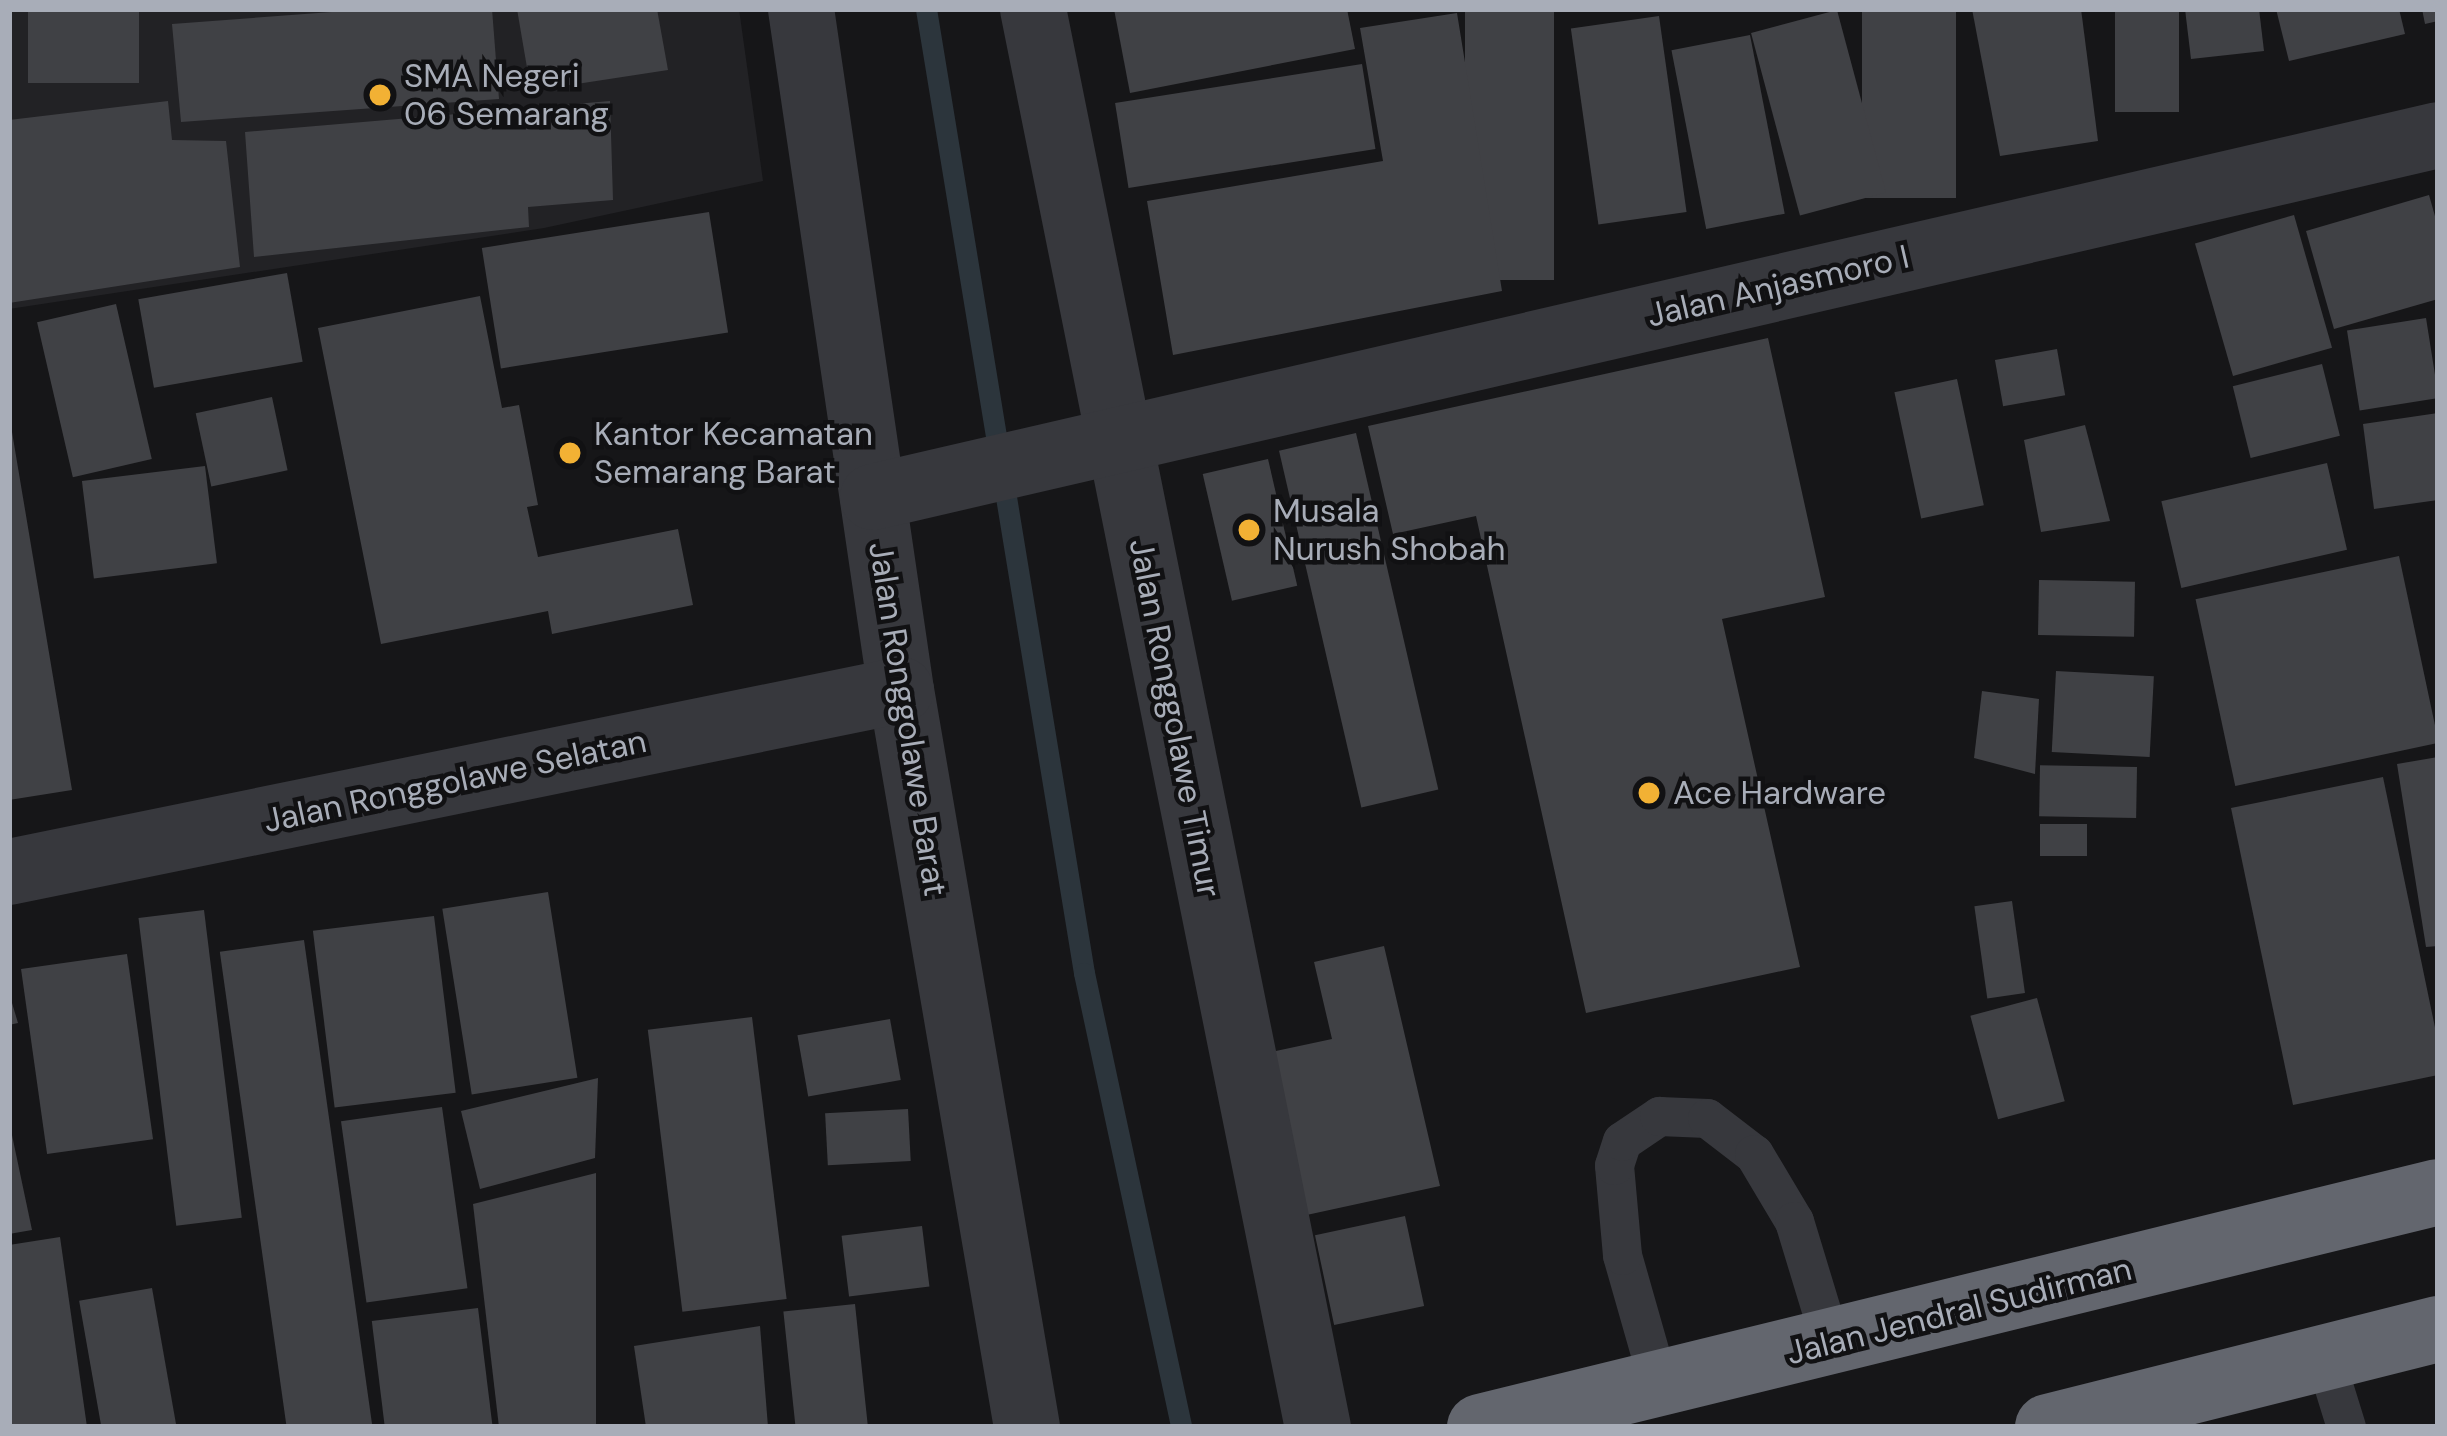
<!DOCTYPE html>
<style>
body{margin:0}
#map{position:relative;width:2447px;height:1436px;overflow:hidden;background:#161618;font-family:"DM Sans",sans-serif}
div>[style]{position:absolute}
.built>*{inset:0;background:#222225}
.stream>*{height:21px;margin:-10.5px;padding:0 10.5px;transform-origin:10.5px;border-radius:10.5px;background:#2c353c}
.building>*{inset:0;background:#404145;transform-origin:0 0}
.lane>*{height:39px;margin:-19.5px;padding:0 19.5px;transform-origin:19.5px;border-radius:19.5px;background:#37383d}
.street>*{height:66px;margin:-33px;padding:0 33px;transform-origin:33px;border-radius:33px;background:#37383d}
.highway>*{height:66px;margin:-33px;padding:0 33px;transform-origin:33px;border-radius:33px;background:#63666e}
.dots>*{width:33px;height:33px;translate:-50% -50%;box-sizing:border-box;border:6px solid #111113;border-radius:50%}
span{translate:-50% -50%;white-space:nowrap;text-align:center;line-height:1.15;-webkit-text-stroke:9px #111113;paint-order:stroke}
.poi-label{font-size:33px;color:#a8adb8}
.left{translate:0 -50%;text-align:left}
.street-label{font-size:33px;color:#a8adb8}
.frame{position:absolute;inset:0;border:12px solid #a8adb8;pointer-events:none}
</style>
<div id="map">
<div class="built">
<div style="clip-path:polygon(9px 9px,739px 9px,763px 181px,544px 228px,9px 309px)"></div>
</div>
<div class="stream">
<div style="left:926px;top:9px;width:977px;rotate:80.69deg"></div>
<div style="left:1084px;top:973px;width:464px;rotate:77.9deg"></div>
</div>
<div class="building">
<div style="left:28px;top:9px;width:111px;height:74px"></div>
<div style="clip-path:polygon(372px 9px,492px 9px,499px 99px,181px 122px,172px 24px)"></div>
<div style="clip-path:polygon(517px 9px,657px 9px,668px 70px,531px 91px)"></div>
<div style="clip-path:polygon(1114px 9px,1347px 9px,1355px 49px,1130px 93px)"></div>
<div style="left:1465px;top:9px;width:89px;height:271px"></div>
<div style="left:1862px;top:9px;width:94px;height:189px"></div>
<div style="clip-path:polygon(1972px 9px,2081px 9px,2098px 141px,2000px 156px)"></div>
<div style="left:2115px;top:9px;width:64px;height:103px"></div>
<div style="clip-path:polygon(2185px 9px,2259px 9px,2264px 51px,2191px 59px)"></div>
<div style="clip-path:polygon(2276px 9px,2399px 9px,2405px 34px,2289px 61px)"></div>
<div style="clip-path:polygon(2422px 9px,2438px 9px,2438px 21px,2425px 24px)"></div>
<div style="left:1837px;top:10px;width:189px;height:89px;rotate:75deg"></div>
<div style="clip-path:polygon(1457px 13px,1502px 291px,1173px 355px,1147px 201px,1383px 161px,1360px 28px)"></div>
<div style="left:1659px;top:16px;width:198px;height:89px;rotate:82deg"></div>
<div style="left:1750px;top:35px;width:182px;height:80px;rotate:79deg"></div>
<div style="left:1362px;top:64px;width:86px;height:250px;rotate:81deg"></div>
<div style="clip-path:polygon(168px 101px,172px 140px,226px 141px,240px 267px,9px 303px,9px 120px)"></div>
<div style="clip-path:polygon(610px 101px,613px 200px,528px 207px,529px 227px,254px 257px,245px 132px)"></div>
<div style="clip-path:polygon(2429px 195px,2438px 227px,2438px 299px,2334px 329px,2306px 231px)"></div>
<div style="left:709px;top:212px;width:122px;height:230px;rotate:81deg"></div>
<div style="left:2294px;top:215px;width:138px;height:103px;rotate:74deg"></div>
<div style="left:287px;top:273px;width:90px;height:151px;rotate:80deg"></div>
<div style="clip-path:polygon(480px 296px,502px 408px,519px 405px,538px 505px,527px 507px,538px 557px,678px 529px,693px 605px,552px 634px,548px 611px,381px 644px,318px 328px)"></div>
<div style="left:116px;top:304px;width:159px;height:81px;rotate:77deg"></div>
<div style="left:2426px;top:318px;width:81px;height:80px;rotate:81deg"></div>
<div style="clip-path:polygon(1768px 338px,1825px 597px,1722px 619px,1800px 967px,1586px 1013px,1476px 516px,1393px 534px,1368px 426px)"></div>
<div style="left:2057px;top:349px;width:47px;height:63px;rotate:80deg"></div>
<div style="left:2322px;top:364px;width:74px;height:92px;rotate:76deg"></div>
<div style="left:1957px;top:379px;width:129px;height:64px;rotate:78deg"></div>
<div style="left:272px;top:397px;width:75px;height:78px;rotate:78deg"></div>
<div style="clip-path:polygon(2438px 413px,2438px 500px,2374px 509px,2363px 424px)"></div>
<div style="clip-path:polygon(2085px 425px,2110px 521px,2041px 532px,2024px 440px)"></div>
<div style="clip-path:polygon(11px 426px,72px 790px,9px 800px,9px 427px)"></div>
<div style="left:1356px;top:433px;width:366px;height:79px;rotate:77deg"></div>
<div style="left:1268px;top:459px;width:130px;height:67px;rotate:77deg"></div>
<div style="left:2327px;top:463px;width:89px;height:170px;rotate:77deg"></div>
<div style="left:205px;top:466px;width:98px;height:124px;rotate:83deg"></div>
<div style="left:2399px;top:556px;width:191px;height:208px;rotate:78deg"></div>
<div style="left:2039px;top:580px;width:96px;height:55px;rotate:1deg"></div>
<div style="left:2056px;top:671px;width:98px;height:81px;rotate:3deg"></div>
<div style="clip-path:polygon(1982px 691px,2039px 699px,2035px 774px,1974px 758px)"></div>
<div style="clip-path:polygon(2438px 757px,2438px 946px,2426px 947px,2397px 764px)"></div>
<div style="left:2137px;top:767px;width:51px;height:97px;rotate:91deg"></div>
<div style="clip-path:polygon(2383px 777px,2438px 1042px,2438px 1075px,2293px 1105px,2231px 808px)"></div>
<div style="left:2040px;top:824px;width:47px;height:32px"></div>
<div style="left:548px;top:892px;width:188px;height:107px;rotate:81deg"></div>
<div style="left:2012px;top:901px;width:93px;height:38px;rotate:82deg"></div>
<div style="left:204px;top:910px;width:310px;height:66px;rotate:83deg"></div>
<div style="left:434px;top:916px;width:178px;height:122px;rotate:83deg"></div>
<div style="left:304px;top:940px;width:492px;height:85px;rotate:82deg"></div>
<div style="clip-path:polygon(1384px 946px,1440px 1186px,1302px 1216px,1266px 1053px,1332px 1039px,1314px 962px)"></div>
<div style="left:127px;top:954px;width:187px;height:107px;rotate:82deg"></div>
<div style="clip-path:polygon(9px 993px,18px 1023px,9px 1025px)"></div>
<div style="left:2037px;top:998px;width:107px;height:69px;rotate:75deg"></div>
<div style="left:752px;top:1017px;width:284px;height:105px;rotate:83deg"></div>
<div style="left:890px;top:1019px;width:62px;height:94px;rotate:80deg"></div>
<div style="clip-path:polygon(598px 1078px,595px 1158px,480px 1189px,461px 1111px)"></div>
<div style="left:442px;top:1107px;width:183px;height:102px;rotate:82deg"></div>
<div style="left:908px;top:1109px;width:52px;height:83px;rotate:87deg"></div>
<div style="clip-path:polygon(9px 1121px,32px 1230px,9px 1234px)"></div>
<div style="clip-path:polygon(596px 1173px,596px 1427px,499px 1427px,473px 1204px)"></div>
<div style="left:1405px;top:1216px;width:92px;height:92px;rotate:78deg"></div>
<div style="left:922px;top:1226px;width:61px;height:81px;rotate:83deg"></div>
<div style="clip-path:polygon(60px 1237px,87px 1427px,9px 1427px,9px 1245px)"></div>
<div style="left:152px;top:1288px;width:141px;height:74px;rotate:80deg"></div>
<div style="left:855px;top:1304px;width:124px;height:72px;rotate:84deg"></div>
<div style="left:478px;top:1308px;width:120px;height:107px;rotate:83deg"></div>
<div style="clip-path:polygon(760px 1326px,768px 1427px,646px 1427px,634px 1346px)"></div>
</div>
<div class="lane">
<div style="left:2325px;top:1359px;width:71px;rotate:72.8deg"></div>
<div style="left:1659px;top:1385px;width:135px;rotate:-105.9deg"></div>
<div style="left:1622px;top:1255px;width:90px;rotate:-95.1deg"></div>
<div style="left:1614px;top:1165px;width:25px;rotate:-72deg"></div>
<div style="left:1622px;top:1141px;width:45px;rotate:-34deg"></div>
<div style="left:1659px;top:1116px;width:48px;rotate:2.4deg"></div>
<div style="left:1707px;top:1118px;width:59px;rotate:37.5deg"></div>
<div style="left:1754px;top:1154px;width:78px;rotate:59.2deg"></div>
<div style="left:1794px;top:1221px;width:127px;rotate:73.1deg"></div>
</div>
<div class="street">
<div style="left:801px;top:9px;width:688px;rotate:81.65deg"></div>
<div style="left:901px;top:690px;width:748px;rotate:80.3deg"></div>
<div style="left:1033px;top:9px;width:1446px;rotate:78.64deg"></div>
<div style="left:873px;top:497px;width:1606px;rotate:-13.02deg"></div>
<div style="left:9px;top:872px;width:910px;rotate:-11.53deg"></div>
</div>
<div class="highway">
<div style="left:1480px;top:1427px;width:986px;rotate:-13.78deg"></div>
<div style="left:2048px;top:1427px;width:402px;rotate:-14.1deg"></div>
</div>
<div class="dots">
<div style="left:380px;top:95px;background:#f2b134"></div>
<div style="left:570px;top:453px;background:#f2b134"></div>
<div style="left:1249px;top:530px;background:#f2b134"></div>
<div style="left:1649px;top:793px;background:#f2b134"></div>
</div>
<div class="poi-label">
<span class="left" style="left:404px;top:95px">SMA Negeri<br>06 Semarang</span>
<span class="left" style="left:594px;top:453px">Kantor Kecamatan<br>Semarang Barat</span>
<span class="left" style="left:1273px;top:530px">Musala<br>Nurush Shobah</span>
<span class="left" style="left:1673px;top:793px">Ace Hardware</span>
</div>
<div class="street-label">
<span style="left:1778px;top:286px;rotate:-13deg">Jalan Anjasmoro I</span>
<span style="left:1175px;top:718px;rotate:79deg">Jalan Ronggolawe Timur</span>
<span style="left:908px;top:719px;rotate:81deg">Jalan Ronggolawe Barat</span>
<span style="left:455px;top:781px;rotate:-12deg">Jalan Ronggolawe Selatan</span>
<span style="left:1959px;top:1311px;rotate:-14deg">Jalan Jendral Sudirman</span>
</div>
<div class="frame"></div>
</div>
